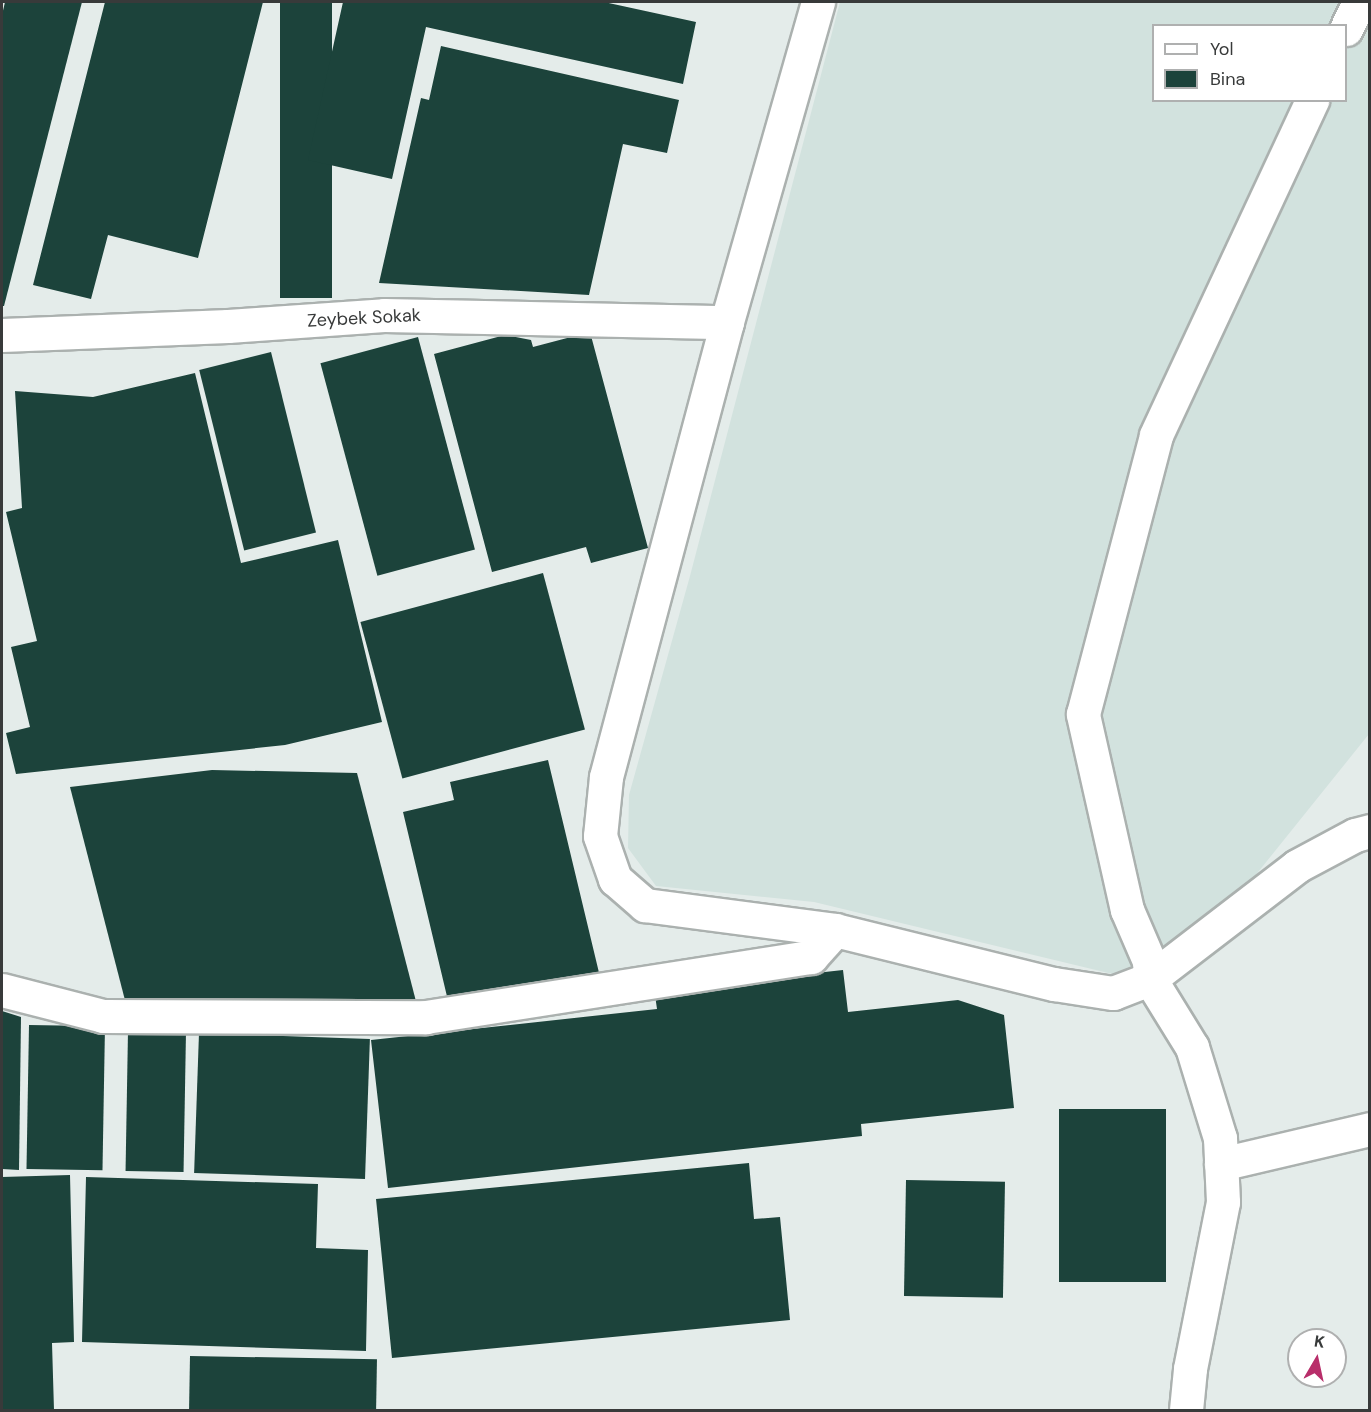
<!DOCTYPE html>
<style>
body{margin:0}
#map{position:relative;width:1371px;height:1412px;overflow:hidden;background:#e4ecea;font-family:"DM Sans",sans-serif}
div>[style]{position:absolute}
.built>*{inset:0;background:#d2e2de}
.building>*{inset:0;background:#1c433b;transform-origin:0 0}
.roads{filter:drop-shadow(2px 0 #abb1af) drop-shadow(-2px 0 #abb1af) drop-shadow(0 2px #abb1af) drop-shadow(0 -2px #abb1af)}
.minor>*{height:33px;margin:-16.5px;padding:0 16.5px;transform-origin:16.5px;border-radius:16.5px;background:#fff}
span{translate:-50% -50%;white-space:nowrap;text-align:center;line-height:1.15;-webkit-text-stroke:6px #fff;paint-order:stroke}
.street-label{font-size:18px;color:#383a3a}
.frame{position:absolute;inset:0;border:3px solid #383a3a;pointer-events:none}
.legend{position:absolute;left:1152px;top:24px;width:195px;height:78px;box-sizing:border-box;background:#fff;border:2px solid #afb0b0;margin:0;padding:8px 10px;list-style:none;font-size:18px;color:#383a3a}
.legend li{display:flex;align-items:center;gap:12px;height:30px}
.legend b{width:30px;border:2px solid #afb0b0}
.north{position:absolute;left:1287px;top:1328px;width:60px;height:60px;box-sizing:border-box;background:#fff;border:2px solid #afb0b0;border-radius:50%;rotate:9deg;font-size:16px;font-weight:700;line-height:24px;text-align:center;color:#383a3a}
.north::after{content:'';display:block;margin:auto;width:21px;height:27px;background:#b82e6a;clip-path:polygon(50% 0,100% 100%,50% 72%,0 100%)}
</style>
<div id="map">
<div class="built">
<div style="clip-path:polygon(evenodd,840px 2px,1369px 2px,1369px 734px,1238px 897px,1125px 977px,814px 902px,656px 886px,628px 848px,629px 795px,690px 576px,840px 2px,1154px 26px,1346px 26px,1346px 100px,1154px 100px,1154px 26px)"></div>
</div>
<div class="building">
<div style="clip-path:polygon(5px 2px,82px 2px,4px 306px,2px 306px,2px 15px)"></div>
<div style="clip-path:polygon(105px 2px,263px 2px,198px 258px,108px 235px,91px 299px,33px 285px)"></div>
<div style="left:280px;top:2px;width:52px;height:296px"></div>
<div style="clip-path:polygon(343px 2px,604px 2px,696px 22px,683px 84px,426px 27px,392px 179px,308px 160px)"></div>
<div style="clip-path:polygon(441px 46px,679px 100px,667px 153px,623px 144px,589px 295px,379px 283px,421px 98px,429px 100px)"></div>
<div style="clip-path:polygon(590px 332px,648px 548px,591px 563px,586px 547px,492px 572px,434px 354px,505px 335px,531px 340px,533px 347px)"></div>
<div style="left:418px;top:337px;width:220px;height:101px;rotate:75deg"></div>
<div style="left:271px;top:352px;width:186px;height:74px;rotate:76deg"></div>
<div style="clip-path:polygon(195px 373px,241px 563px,338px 540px,382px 722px,285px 745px,16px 774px,6px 733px,30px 727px,11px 647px,37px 641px,6px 512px,22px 508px,15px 391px,93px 397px)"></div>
<div style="left:543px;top:573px;width:162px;height:189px;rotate:75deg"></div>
<div style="clip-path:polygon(548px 760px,601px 981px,450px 1009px,403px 812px,454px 800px,450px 782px)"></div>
<div style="clip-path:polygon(212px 770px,357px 773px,419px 1013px,127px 1008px,70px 787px)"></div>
<div style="clip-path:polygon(843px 970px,848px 1012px,958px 1000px,1004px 1015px,1014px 1108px,861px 1124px,862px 1136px,388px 1188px,371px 1040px,657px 1009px,655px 995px,727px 987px,727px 983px)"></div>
<div style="clip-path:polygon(2px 1011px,21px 1017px,19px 1170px,2px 1169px)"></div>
<div style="left:29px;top:1025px;width:76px;height:144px;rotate:1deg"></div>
<div style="left:128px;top:1031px;width:58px;height:140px;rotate:1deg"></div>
<div style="left:199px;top:1033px;width:171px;height:140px;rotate:2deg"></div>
<div style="left:1166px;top:1109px;width:173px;height:107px;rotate:90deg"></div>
<div style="clip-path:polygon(749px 1163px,754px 1219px,780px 1217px,790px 1320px,392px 1358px,376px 1199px)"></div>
<div style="clip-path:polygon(70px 1175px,74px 1342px,52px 1343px,54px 1410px,2px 1410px,2px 1177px)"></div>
<div style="clip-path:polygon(86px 1177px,318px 1184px,316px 1248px,368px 1250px,366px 1351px,82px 1342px)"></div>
<div style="left:906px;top:1180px;width:99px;height:116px;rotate:1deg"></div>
<div style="left:190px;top:1356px;width:187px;height:54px;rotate:1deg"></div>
</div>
<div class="roads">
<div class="minor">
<div style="left:818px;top:2px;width:333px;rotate:105.9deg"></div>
<div style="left:727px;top:322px;width:471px;rotate:104.9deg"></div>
<div style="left:606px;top:777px;width:59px;rotate:95.8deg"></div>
<div style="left:600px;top:836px;width:46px;rotate:70.8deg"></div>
<div style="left:615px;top:879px;width:40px;rotate:41deg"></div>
<div style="left:645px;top:905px;width:192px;rotate:7.5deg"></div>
<div style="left:835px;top:930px;width:226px;rotate:13.9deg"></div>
<div style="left:1054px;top:984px;width:60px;rotate:8.7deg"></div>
<div style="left:1113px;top:993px;width:40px;rotate:-21deg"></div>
<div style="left:1150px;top:979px;width:80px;rotate:58.3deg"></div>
<div style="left:1192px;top:1047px;width:95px;rotate:72.9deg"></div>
<div style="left:1220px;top:1138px;width:64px;rotate:87.3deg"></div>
<div style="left:1223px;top:1202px;width:170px;rotate:101.2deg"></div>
<div style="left:1190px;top:1369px;width:41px;rotate:95.6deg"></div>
<div style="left:1346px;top:29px;width:30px;rotate:-64deg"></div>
<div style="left:2px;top:335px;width:226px;rotate:-2.3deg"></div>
<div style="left:228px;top:326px;width:156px;rotate:-4deg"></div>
<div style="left:384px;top:315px;width:343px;rotate:1.2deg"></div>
<div style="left:1150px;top:979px;width:18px;rotate:-93deg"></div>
<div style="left:1149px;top:961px;width:56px;rotate:-113.3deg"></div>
<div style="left:1127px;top:910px;width:201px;rotate:-102.7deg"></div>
<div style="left:1083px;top:714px;width:288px;rotate:-75.3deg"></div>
<div style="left:1156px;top:435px;width:370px;rotate:-65deg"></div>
<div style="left:1150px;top:979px;width:185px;rotate:-37.5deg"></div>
<div style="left:1297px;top:866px;width:66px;rotate:-28.1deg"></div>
<div style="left:1355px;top:835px;width:16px;rotate:-15deg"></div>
<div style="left:2px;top:990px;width:104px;rotate:14.4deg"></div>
<div style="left:103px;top:1016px;width:323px;rotate:0.2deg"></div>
<div style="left:426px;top:1017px;width:390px;rotate:-8.9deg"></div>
<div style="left:811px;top:957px;width:36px;rotate:-48deg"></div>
<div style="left:1221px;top:1164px;width:153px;rotate:-13.2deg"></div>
</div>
</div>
<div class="street-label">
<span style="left:364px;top:318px;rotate:-3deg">Zeybek Sokak</span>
</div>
<div class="frame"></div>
<ul class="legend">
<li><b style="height:8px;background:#fff"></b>Yol</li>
<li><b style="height:16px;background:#1c433b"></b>Bina</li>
</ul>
<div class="north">K</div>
</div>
